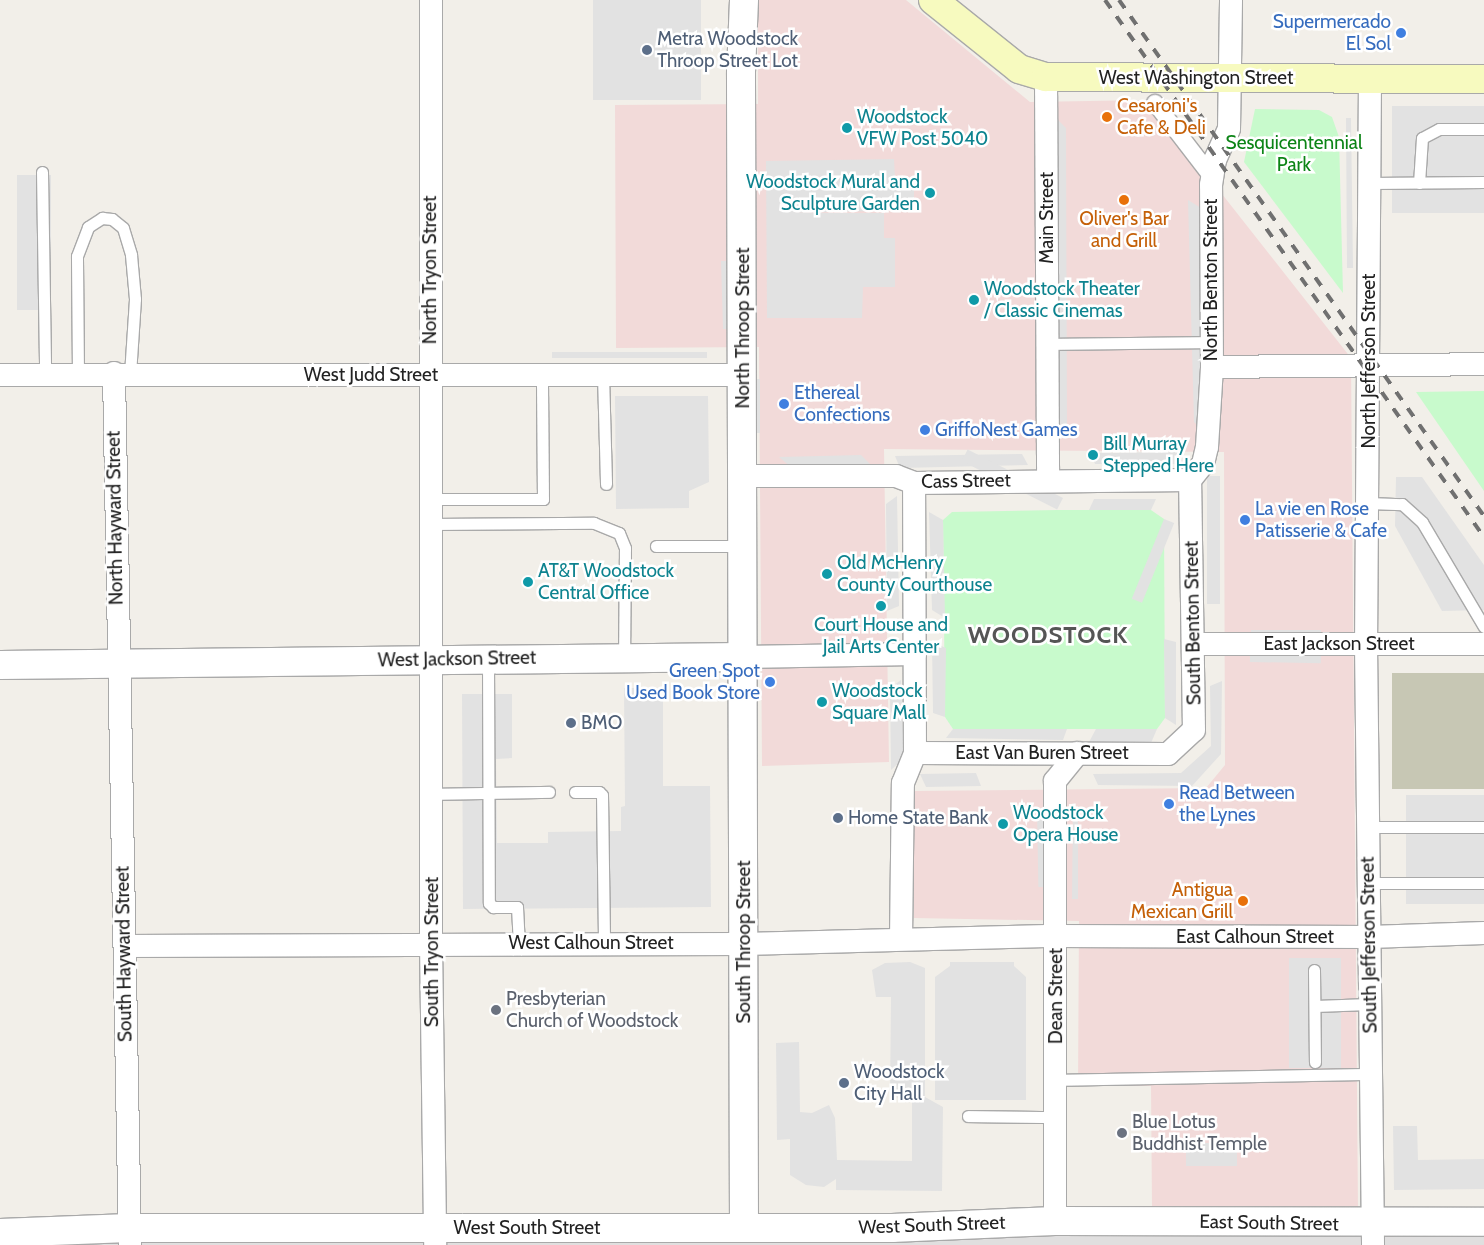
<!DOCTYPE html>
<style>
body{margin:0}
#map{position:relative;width:1484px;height:1245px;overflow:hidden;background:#f2efe9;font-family:Cabin,sans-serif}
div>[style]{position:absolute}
.residential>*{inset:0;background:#e0dfdf}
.commercial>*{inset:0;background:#f2dad9}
.construction>*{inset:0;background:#c7c7b4;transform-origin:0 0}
.park>*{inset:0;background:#c8facc}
.parking>*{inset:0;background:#e2e2e2;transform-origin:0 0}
.roads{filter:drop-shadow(1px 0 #a9a9a9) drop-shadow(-1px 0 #a9a9a9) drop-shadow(0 1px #a9a9a9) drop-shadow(0 -1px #a9a9a9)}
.service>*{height:11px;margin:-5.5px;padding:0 5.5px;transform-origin:5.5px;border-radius:5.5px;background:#fff}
.pedestrian>*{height:16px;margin:-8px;padding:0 8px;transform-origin:8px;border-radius:8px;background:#fff}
.minor>*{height:22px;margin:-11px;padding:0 11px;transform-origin:11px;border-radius:11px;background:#fff}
.tertiary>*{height:28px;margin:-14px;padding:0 14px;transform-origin:14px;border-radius:14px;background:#fff}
.secondary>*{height:28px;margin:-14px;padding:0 14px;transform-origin:14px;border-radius:14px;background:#f7fabf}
.rail>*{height:4px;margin-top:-2px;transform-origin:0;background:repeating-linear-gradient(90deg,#707070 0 10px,transparent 0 20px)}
.dots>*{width:14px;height:14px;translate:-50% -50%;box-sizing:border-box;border:2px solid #fff;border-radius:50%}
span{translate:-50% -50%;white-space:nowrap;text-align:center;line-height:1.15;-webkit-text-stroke:5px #fff;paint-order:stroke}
.shop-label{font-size:19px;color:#366cbe}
.right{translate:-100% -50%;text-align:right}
.left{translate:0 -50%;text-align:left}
.service-label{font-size:19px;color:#4e5e75}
.street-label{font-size:19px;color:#222}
.food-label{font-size:19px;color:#c56008}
.culture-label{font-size:19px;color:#0d838f}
.park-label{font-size:19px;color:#0c8416}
.worship-label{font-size:19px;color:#5b616d}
.district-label{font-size:24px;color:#555;font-weight:700;letter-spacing:1px}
</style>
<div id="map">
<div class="residential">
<div style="clip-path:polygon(1484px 1234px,1484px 1245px,0 1245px,95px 1239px)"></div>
</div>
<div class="commercial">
<div style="clip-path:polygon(758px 0,906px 0,1030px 102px,1148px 100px,1351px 358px,1358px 1212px,1152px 1208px,1151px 1086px,1078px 1086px,1079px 921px,914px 918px,914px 791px,1206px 788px,1225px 765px,1224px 452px,884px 449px,889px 762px,762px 766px,759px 347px,616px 348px,615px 105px,758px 104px)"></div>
</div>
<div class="construction">
<div style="left:1484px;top:673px;width:116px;height:92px;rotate:90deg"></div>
</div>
<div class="park">
<div style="clip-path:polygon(1255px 109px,1319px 110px,1332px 117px,1339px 137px,1343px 293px,1244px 162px)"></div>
<div style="clip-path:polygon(1484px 391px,1484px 491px,1416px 392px)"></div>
<div style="clip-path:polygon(1057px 510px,1151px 510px,1164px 519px,1165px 718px,1157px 729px,953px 729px,945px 717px,943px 520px,952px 512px)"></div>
</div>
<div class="parking">
<div style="left:593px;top:0;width:108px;height:100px"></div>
<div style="left:1392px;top:106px;width:92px;height:107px"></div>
<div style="clip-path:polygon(1055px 117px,1066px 128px,1067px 434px,1055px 423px)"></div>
<div style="clip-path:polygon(1346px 118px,1351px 118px,1353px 268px,1347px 268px)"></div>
<div style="clip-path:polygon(894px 159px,895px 178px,914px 178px,914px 210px,792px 213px,884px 213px,884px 238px,895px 238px,895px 287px,863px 287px,862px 318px,767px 318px,766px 161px)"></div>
<div style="left:51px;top:175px;width:135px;height:34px;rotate:90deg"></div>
<div style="clip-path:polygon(1188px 200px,1201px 208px,1204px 432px,1194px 422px)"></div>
<div style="clip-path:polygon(721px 261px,728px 261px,729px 329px,723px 329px)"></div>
<div style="left:707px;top:352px;width:6px;height:155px;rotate:90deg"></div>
<div style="left:753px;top:379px;width:7px;height:54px"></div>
<div style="clip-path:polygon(708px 396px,709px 482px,689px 491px,689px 508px,616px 509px,615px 396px)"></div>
<div style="clip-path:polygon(1177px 452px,1184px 464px,1095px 464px,1091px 453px)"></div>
<div style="clip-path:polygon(1022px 454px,1028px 465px,900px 468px,895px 456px)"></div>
<div style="clip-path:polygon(861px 455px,872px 466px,792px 468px,779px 457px)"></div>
<div style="left:1220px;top:476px;width:128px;height:13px;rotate:90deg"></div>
<div style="clip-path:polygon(1396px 477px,1422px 477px,1484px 565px,1484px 610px,1442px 611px,1395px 526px)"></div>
<div style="clip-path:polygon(897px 496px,899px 606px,887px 611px,886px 504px)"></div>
<div style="left:1063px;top:498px;width:13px;height:107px;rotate:117deg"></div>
<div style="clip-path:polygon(1094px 499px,1156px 499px,1151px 510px,1089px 510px)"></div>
<div style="clip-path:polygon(929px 512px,943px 520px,945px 618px,932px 610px)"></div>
<div style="left:1164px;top:519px;width:11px;height:86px;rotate:22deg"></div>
<div style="left:1251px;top:630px;width:70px;height:7px"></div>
<div style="clip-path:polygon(1164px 639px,1176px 642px,1176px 725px,1165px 718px)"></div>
<div style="clip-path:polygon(932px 642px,946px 648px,945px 717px,933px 713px)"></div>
<div style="left:1250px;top:654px;width:71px;height:8px;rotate:1deg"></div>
<div style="clip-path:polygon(901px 680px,904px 758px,891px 770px,890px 688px)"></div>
<div style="clip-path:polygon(1222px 681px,1221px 754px,1192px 786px,1098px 785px,1093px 774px,1181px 773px,1211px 746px,1210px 686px)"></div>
<div style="clip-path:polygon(624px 688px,663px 688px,663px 786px,710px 786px,711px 907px,463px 909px,462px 694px,512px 694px,512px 758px,496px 759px,497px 843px,548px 843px,548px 832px,621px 831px,621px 807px,625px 806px)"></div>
<div style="clip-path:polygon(953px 729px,1067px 729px,1063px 740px,946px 738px)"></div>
<div style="clip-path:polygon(1096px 729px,1157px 729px,1151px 743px,1089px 742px)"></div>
<div style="clip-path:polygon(976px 773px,981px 786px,926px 787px,920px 774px)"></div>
<div style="left:1484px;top:795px;width:109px;height:78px;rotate:90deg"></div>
<div style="clip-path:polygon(1073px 803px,1078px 808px,1078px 899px,1072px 899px)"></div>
<div style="left:1044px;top:808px;width:79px;height:7px;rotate:89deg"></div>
<div style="left:1289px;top:958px;width:52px;height:110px"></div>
<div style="clip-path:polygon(910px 962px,925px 968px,925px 1097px,943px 1107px,942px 1191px,836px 1190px,836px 1179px,824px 1187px,806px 1185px,790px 1175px,790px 1139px,777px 1140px,776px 1043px,799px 1042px,800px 1112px,812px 1113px,829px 1105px,835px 1118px,837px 1160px,912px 1161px,912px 1098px,890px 1097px,891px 997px,876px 997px,872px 970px,885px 963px)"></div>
<div style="clip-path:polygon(950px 962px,1014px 962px,1014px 966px,1026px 977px,1026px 1100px,935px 1100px,935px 977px,950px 966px)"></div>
<div style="clip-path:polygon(1393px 1126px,1417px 1126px,1418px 1160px,1484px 1159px,1484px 1189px,1394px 1190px)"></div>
<div style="left:1186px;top:1143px;width:51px;height:23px"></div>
</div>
<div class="roads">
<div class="service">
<div style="left:42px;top:172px;width:202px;rotate:89.1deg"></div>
<div style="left:1370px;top:183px;width:114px;rotate:-0.5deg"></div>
<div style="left:1419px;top:183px;width:45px;rotate:-86.2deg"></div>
<div style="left:1422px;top:138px;width:19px;rotate:-28deg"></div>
<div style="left:1439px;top:129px;width:45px"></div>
<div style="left:1047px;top:344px;width:165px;rotate:-0.7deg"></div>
<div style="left:78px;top:374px;width:118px;rotate:-90.5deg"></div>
<div style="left:77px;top:256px;width:31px;rotate:-69deg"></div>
<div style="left:88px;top:227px;width:17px;rotate:-33deg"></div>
<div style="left:102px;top:218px;width:10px;rotate:6deg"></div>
<div style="left:112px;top:219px;width:14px;rotate:39deg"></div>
<div style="left:123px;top:228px;width:28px;rotate:73deg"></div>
<div style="left:131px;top:255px;width:44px;rotate:84.8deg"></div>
<div style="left:135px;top:299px;width:75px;rotate:93.8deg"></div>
<div style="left:603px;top:375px;width:109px;rotate:88.4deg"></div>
<div style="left:431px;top:499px;width:112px"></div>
<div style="left:543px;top:499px;width:124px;rotate:-90.5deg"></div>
<div style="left:1368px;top:503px;width:34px;rotate:2deg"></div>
<div style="left:1402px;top:504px;width:27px;rotate:42deg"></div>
<div style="left:1422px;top:522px;width:122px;rotate:59.4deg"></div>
<div style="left:431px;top:524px;width:163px;rotate:-0.4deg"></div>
<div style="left:594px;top:523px;width:27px;rotate:22deg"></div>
<div style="left:619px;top:533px;width:16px;rotate:68deg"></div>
<div style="left:625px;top:548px;width:110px;rotate:90.5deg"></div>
<div style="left:656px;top:546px;width:87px"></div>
<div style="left:488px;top:659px;width:244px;rotate:89.8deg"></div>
<div style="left:489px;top:903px;width:6px;rotate:45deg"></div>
<div style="left:493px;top:907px;width:24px"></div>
<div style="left:517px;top:907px;width:36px;rotate:87deg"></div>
<div style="left:575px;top:792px;width:24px"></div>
<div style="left:599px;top:792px;width:4px;rotate:45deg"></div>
<div style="left:602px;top:795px;width:148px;rotate:89.2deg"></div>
<div style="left:432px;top:794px;width:117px;rotate:-1deg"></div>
<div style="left:1367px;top:827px;width:117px"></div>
<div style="left:1368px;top:883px;width:116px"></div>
<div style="left:1314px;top:970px;width:92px;rotate:89.4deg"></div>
<div style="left:1315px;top:1006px;width:54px;rotate:-2.1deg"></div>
<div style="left:1056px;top:1080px;width:315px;rotate:-1.1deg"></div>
<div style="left:968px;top:1116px;width:87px;rotate:0.7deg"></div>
</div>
<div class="pedestrian">
<div style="left:1155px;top:103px;width:93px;rotate:52.4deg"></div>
</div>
<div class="minor">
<div style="left:431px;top:0;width:943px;rotate:90deg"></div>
<div style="left:431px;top:943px;width:302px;rotate:89.2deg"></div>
<div style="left:1046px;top:77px;width:403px;rotate:89.7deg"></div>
<div style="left:1370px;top:78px;width:566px;rotate:90.4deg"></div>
<div style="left:1366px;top:644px;width:601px;rotate:89.33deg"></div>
<div style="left:1212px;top:367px;width:272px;rotate:-0.6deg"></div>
<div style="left:114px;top:373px;width:872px;rotate:88.95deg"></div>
<div style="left:0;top:375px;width:743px"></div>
<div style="left:742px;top:476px;width:154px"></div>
<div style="left:896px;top:476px;width:19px;rotate:21deg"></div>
<div style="left:914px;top:483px;width:276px;rotate:-0.6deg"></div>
<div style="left:1190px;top:480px;width:21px;rotate:-51deg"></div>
<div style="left:1203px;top:464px;width:17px;rotate:-77deg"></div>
<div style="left:1207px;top:447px;width:80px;rotate:-86.4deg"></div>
<div style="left:1212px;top:367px;width:182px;rotate:-90.3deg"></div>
<div style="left:1211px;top:185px;width:25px;rotate:-81deg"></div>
<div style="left:1215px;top:160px;width:34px;rotate:-66deg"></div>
<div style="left:1229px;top:129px;width:129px;rotate:-89.1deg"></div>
<div style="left:1194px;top:644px;width:290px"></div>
<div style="left:743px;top:657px;width:172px;rotate:-1deg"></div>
<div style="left:915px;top:753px;width:253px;rotate:0.2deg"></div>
<div style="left:1168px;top:754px;width:35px;rotate:-43deg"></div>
<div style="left:1194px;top:730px;width:250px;rotate:-90.9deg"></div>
<div style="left:901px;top:939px;width:156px;rotate:-89.3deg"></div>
<div style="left:903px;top:783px;width:32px;rotate:-68deg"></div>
<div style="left:915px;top:753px;width:270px;rotate:-90.2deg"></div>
<div style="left:125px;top:946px;width:619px;rotate:-0.19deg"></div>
<div style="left:744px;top:944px;width:312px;rotate:-1.5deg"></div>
<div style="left:1056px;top:936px;width:314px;rotate:0.2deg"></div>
<div style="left:1370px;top:937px;width:114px;rotate:-2deg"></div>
<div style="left:1055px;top:1221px;width:440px;rotate:-90deg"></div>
<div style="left:1055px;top:781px;width:36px;rotate:-51deg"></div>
</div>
<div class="tertiary">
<div style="left:0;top:665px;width:743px;rotate:-0.62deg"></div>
<div style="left:744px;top:1228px;width:1156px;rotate:-90.15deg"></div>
<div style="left:741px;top:72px;width:72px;rotate:-87.6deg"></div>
<div style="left:0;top:1233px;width:129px;rotate:-2.2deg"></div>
<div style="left:129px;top:1228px;width:763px"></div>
<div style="left:892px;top:1228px;width:163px;rotate:-2.5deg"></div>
<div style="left:1055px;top:1221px;width:429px;rotate:0.1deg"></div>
</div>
<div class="secondary">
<div style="left:933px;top:0;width:110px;rotate:38.7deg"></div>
<div style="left:1019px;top:69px;width:28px;rotate:17deg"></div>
<div style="left:1046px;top:77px;width:438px;rotate:0.3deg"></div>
</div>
</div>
<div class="rail">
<div style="left:1105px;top:0;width:657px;rotate:54.79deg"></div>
<div style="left:1119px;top:0;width:632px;rotate:54.73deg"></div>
</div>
<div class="dots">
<div style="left:1401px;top:33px;background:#3f7fe0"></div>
<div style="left:647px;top:50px;background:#5c6f8a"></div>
<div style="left:1107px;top:117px;background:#e8710a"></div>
<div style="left:847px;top:128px;background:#0f9aa8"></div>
<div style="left:930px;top:193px;background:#0f9aa8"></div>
<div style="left:1124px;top:200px;background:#e8710a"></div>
<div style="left:974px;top:300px;background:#0f9aa8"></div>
<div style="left:784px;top:404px;background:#3f7fe0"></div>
<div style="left:925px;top:430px;background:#3f7fe0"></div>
<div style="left:1093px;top:455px;background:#0f9aa8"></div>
<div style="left:1245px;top:520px;background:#3f7fe0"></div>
<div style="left:827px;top:574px;background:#0f9aa8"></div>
<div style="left:528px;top:582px;background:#0f9aa8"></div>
<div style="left:881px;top:606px;background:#0f9aa8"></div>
<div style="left:770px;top:682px;background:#3f7fe0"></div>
<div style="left:822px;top:702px;background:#0f9aa8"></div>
<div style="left:571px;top:723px;background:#5c6f8a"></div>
<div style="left:1169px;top:804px;background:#3f7fe0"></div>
<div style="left:838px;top:818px;background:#5c6f8a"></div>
<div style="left:1003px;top:824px;background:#0f9aa8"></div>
<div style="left:1243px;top:901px;background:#e8710a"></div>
<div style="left:496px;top:1010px;background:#6b7280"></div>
<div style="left:844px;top:1083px;background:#5c6f8a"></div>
<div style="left:1122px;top:1133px;background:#6b7280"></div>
</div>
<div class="shop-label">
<span class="right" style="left:1391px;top:33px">Supermercado<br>El Sol</span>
<span class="left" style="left:794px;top:404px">Ethereal<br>Confections</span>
<span class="left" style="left:935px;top:430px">GriffoNest Games</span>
<span class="left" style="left:1255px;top:520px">La vie en Rose<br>Patisserie &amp; Cafe</span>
<span class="right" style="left:760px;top:682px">Green Spot<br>Used Book Store</span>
<span class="left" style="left:1179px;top:804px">Read Between<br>the Lynes</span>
</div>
<div class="service-label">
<span class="left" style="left:657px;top:50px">Metra Woodstock<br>Throop Street Lot</span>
<span class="left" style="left:581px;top:723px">BMO</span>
<span class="left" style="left:848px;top:818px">Home State Bank</span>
<span class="left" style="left:854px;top:1083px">Woodstock<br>City Hall</span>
</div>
<div class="street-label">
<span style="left:1196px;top:78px">West Washington Street</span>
<span style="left:1047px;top:218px;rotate:-90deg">Main Street</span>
<span style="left:430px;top:270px;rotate:-90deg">North Tryon Street</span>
<span style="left:1211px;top:280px;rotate:-90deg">North Benton Street</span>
<span style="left:743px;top:328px;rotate:-90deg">North Throop Street</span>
<span style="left:1369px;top:361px;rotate:-90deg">North Jefferson Street</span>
<span style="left:371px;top:375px">West Judd Street</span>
<span style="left:966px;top:481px;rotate:-1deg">Cass Street</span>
<span style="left:115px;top:518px;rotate:-91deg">North Hayward Street</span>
<span style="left:1193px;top:623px;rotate:-91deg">South Benton Street</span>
<span style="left:1339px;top:644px">East Jackson Street</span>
<span style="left:457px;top:659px;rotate:-1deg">West Jackson Street</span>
<span style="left:1042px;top:753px">East Van Buren Street</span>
<span style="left:1255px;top:937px">East Calhoun Street</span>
<span style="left:744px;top:942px;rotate:-90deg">South Throop Street</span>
<span style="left:591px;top:943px">West Calhoun Street</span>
<span style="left:1369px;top:945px;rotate:-91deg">South Jefferson Street</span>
<span style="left:432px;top:952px;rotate:-90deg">South Tryon Street</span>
<span style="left:124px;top:954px;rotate:-91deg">South Hayward Street</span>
<span style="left:1056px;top:996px;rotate:-90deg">Dean Street</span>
<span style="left:1269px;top:1223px;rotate:1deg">East South Street</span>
<span style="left:932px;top:1225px;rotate:-2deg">West South Street</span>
<span style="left:527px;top:1228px">West South Street</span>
</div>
<div class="food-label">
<span class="left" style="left:1117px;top:117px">Cesaroni's<br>Cafe &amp; Deli</span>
<span style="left:1124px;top:230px">Oliver's Bar<br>and Grill</span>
<span class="right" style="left:1233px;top:901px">Antigua<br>Mexican Grill</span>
</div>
<div class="culture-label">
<span class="left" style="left:857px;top:128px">Woodstock<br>VFW Post 5040</span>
<span class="right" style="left:920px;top:193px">Woodstock Mural and<br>Sculpture Garden</span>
<span class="left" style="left:984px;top:300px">Woodstock Theater<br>/ Classic Cinemas</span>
<span class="left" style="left:1103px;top:455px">Bill Murray<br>Stepped Here</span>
<span class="left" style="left:837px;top:574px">Old McHenry<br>County Courthouse</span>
<span class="left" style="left:538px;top:582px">AT&amp;T Woodstock<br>Central Office</span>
<span style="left:881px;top:636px">Court House and<br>Jail Arts Center</span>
<span class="left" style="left:832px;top:702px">Woodstock<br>Square Mall</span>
<span class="left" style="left:1013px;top:824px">Woodstock<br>Opera House</span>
</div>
<div class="park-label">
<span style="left:1294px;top:154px">Sesquicentennial<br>Park</span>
</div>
<div class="worship-label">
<span class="left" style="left:506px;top:1010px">Presbyterian<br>Church of Woodstock</span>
<span class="left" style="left:1132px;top:1133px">Blue Lotus<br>Buddhist Temple</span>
</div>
<div class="district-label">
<span style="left:1048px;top:635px">WOODSTOCK</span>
</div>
</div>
